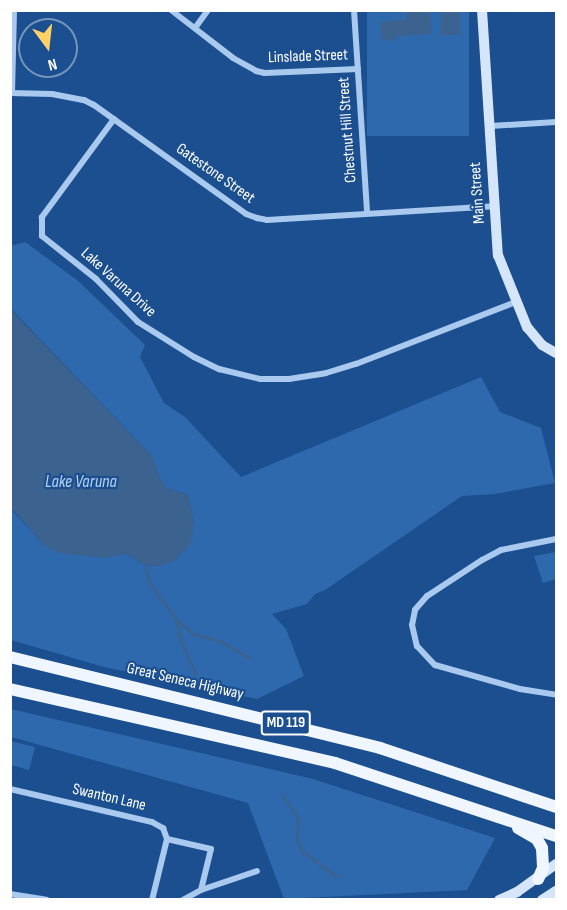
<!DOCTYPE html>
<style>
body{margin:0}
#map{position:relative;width:567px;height:910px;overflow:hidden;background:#1b4f8f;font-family:"Sofia Sans Condensed",sans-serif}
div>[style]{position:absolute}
.green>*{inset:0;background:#2e69ad;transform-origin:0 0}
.water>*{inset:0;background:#3c6290;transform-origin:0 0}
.stream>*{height:3px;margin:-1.5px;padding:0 1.5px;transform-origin:1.5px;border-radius:1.5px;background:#3c6290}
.street>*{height:6px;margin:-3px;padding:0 3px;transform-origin:3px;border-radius:3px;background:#a9c9ee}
.secondary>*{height:10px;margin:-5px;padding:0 5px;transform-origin:5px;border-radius:5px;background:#d6e6fa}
.primary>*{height:12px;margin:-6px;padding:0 6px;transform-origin:6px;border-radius:6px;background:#f0f6ff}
span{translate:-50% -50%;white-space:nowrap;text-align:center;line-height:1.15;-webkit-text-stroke:4.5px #1b4f8f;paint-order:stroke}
.shield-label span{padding:2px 4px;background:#1b4f8f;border:2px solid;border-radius:4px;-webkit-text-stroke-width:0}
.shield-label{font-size:15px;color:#fff;font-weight:700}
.street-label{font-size:16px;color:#fff}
.water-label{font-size:18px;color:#b5d3f5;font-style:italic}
.frame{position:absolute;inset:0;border:12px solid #fff;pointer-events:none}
.north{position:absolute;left:18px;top:18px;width:60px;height:60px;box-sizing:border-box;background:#1b4f8f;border:2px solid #7695bc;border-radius:50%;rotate:165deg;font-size:16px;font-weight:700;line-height:24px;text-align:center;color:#fff}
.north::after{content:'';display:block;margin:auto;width:21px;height:27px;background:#ffd166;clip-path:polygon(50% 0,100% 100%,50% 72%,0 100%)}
</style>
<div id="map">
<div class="green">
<div style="left:367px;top:11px;width:102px;height:125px"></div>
<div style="clip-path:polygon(25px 242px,77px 280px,145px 345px,140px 357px,164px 403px,185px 417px,241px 477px,481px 377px,500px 412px,541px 428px,555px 483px,495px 494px,462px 496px,325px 590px,315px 594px,307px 604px,272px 614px,286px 629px,304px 676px,257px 699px,104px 667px,11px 640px,10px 508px,45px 546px,127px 554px,145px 565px,159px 566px,194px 524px,188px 495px,167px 488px,160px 479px,151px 455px,11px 309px,11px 246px)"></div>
<div style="clip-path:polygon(556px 552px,556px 579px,543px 583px,534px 556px)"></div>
<div style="clip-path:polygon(11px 709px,313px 779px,495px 838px,467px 890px,284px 899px,248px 803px,11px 737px)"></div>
<div style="clip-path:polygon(11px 741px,35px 747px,29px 770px,11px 765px)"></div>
</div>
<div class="water">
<div style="clip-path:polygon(430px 11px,432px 34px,398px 36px,393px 41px,381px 39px,380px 22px,406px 20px,406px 12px)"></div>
<div style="left:441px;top:11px;width:19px;height:24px"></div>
<div style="clip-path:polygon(10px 309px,151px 455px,160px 479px,167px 488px,188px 495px,194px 524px,190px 544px,174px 561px,159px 566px,145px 565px,127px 554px,103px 558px,58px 553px,45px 546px,11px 508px)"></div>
</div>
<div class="stream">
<div style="left:145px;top:565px;width:20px;rotate:75deg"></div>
<div style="left:150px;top:584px;width:44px;rotate:53.4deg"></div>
<div style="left:176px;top:619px;width:20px;rotate:79deg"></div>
<div style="left:180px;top:639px;width:40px;rotate:66.6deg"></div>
<div style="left:176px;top:619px;width:23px;rotate:40deg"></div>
<div style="left:194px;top:634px;width:27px;rotate:15deg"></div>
<div style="left:220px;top:641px;width:34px;rotate:30deg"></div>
<div style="left:282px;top:795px;width:28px;rotate:55deg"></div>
<div style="left:298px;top:818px;width:21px;rotate:93deg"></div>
<div style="left:297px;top:839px;width:12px;rotate:70deg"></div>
<div style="left:301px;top:850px;width:45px;rotate:36.9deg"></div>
</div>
<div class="street">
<div style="left:171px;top:10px;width:78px;rotate:37.7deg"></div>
<div style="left:233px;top:58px;width:26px;rotate:29deg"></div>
<div style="left:256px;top:71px;width:9px;rotate:13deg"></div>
<div style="left:265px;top:73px;width:93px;rotate:-2.5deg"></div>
<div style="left:354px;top:10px;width:203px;rotate:86.3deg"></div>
<div style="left:195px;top:28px;width:22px;rotate:-54deg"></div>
<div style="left:10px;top:93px;width:42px;rotate:1.4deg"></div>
<div style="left:52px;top:94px;width:33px;rotate:11deg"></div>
<div style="left:84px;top:100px;width:11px;rotate:27deg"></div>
<div style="left:94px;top:105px;width:187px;rotate:35.6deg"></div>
<div style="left:246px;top:214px;width:12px;rotate:20deg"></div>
<div style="left:257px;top:218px;width:10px;rotate:11deg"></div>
<div style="left:267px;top:220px;width:227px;rotate:-3.5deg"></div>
<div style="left:12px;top:93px;width:83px;rotate:-88.6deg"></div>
<div style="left:114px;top:119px;width:122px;rotate:126.3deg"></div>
<div style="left:42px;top:217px;width:19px;rotate:90deg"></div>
<div style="left:42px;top:236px;width:69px;rotate:38.5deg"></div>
<div style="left:96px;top:279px;width:60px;rotate:45.7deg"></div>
<div style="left:138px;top:322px;width:66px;rotate:32deg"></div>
<div style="left:194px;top:357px;width:28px;rotate:26deg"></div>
<div style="left:219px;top:369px;width:42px;rotate:13.7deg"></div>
<div style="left:260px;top:379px;width:29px"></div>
<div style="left:289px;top:379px;width:37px;rotate:-9deg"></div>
<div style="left:326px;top:373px;width:31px;rotate:-17deg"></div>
<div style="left:356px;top:364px;width:172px;rotate:-21.2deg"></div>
<div style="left:490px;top:126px;width:66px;rotate:-3.5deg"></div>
<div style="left:556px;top:539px;width:56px;rotate:168.7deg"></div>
<div style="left:501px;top:550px;width:21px;rotate:152deg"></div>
<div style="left:482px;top:560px;width:66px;rotate:146.8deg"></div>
<div style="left:427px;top:596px;width:18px;rotate:131deg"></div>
<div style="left:415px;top:610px;width:15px;rotate:101deg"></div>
<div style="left:412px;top:625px;width:22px;rotate:77deg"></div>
<div style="left:417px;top:646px;width:26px;rotate:47deg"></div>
<div style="left:435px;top:665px;width:88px;rotate:15.8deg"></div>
<div style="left:520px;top:689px;width:36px;rotate:9deg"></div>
<div style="left:10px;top:789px;width:146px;rotate:13.1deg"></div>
<div style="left:152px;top:822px;width:13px;rotate:29deg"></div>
<div style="left:163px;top:828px;width:12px;rotate:70deg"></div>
<div style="left:167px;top:839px;width:63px;rotate:103.8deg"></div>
<div style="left:167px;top:839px;width:45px;rotate:12.8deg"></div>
<div style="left:211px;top:849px;width:42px;rotate:103.7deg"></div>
<div style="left:201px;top:890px;width:21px;rotate:151deg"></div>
<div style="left:201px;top:890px;width:59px;rotate:-18.7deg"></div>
<div style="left:10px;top:894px;width:37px;rotate:9deg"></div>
</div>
<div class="secondary">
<div style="left:482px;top:10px;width:246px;rotate:86.3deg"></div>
<div style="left:498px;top:255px;width:78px;rotate:68.1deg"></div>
<div style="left:527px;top:327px;width:23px;rotate:50deg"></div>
<div style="left:542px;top:345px;width:16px;rotate:30deg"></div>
<div style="left:499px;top:900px;width:20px;rotate:-24deg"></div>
<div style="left:517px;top:892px;width:48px;rotate:-35.7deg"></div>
<div style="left:542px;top:900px;width:17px;rotate:-33deg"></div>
</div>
<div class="primary">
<div style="left:10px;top:657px;width:381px;rotate:13.8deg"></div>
<div style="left:380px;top:748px;width:186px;rotate:18.5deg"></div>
<div style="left:10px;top:689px;width:333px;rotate:12.8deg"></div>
<div style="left:335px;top:763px;width:233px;rotate:18.3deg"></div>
<div style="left:518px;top:828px;width:22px;rotate:30deg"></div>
<div style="left:537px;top:839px;width:10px;rotate:61deg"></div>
<div style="left:542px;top:848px;width:20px;rotate:87deg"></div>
<div style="left:543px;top:868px;width:12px;rotate:114deg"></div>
</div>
<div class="shield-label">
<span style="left:286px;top:723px">MD 119</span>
</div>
<div class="street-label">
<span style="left:308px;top:57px;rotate:-2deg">Linslade Street</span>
<span style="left:348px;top:130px;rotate:-94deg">Chestnut Hill Street</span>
<span style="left:215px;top:174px;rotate:35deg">Gatestone Street</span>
<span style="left:478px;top:193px;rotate:-94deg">Main Street</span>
<span style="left:118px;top:283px;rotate:42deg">Lake Varuna Drive</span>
<span style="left:185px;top:682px;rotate:13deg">Great Seneca Highway</span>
<span style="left:109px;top:798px;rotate:13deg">Swanton Lane</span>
</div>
<div class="water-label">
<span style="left:81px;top:482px">Lake Varuna</span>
</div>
<div class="frame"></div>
<div class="north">N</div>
</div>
